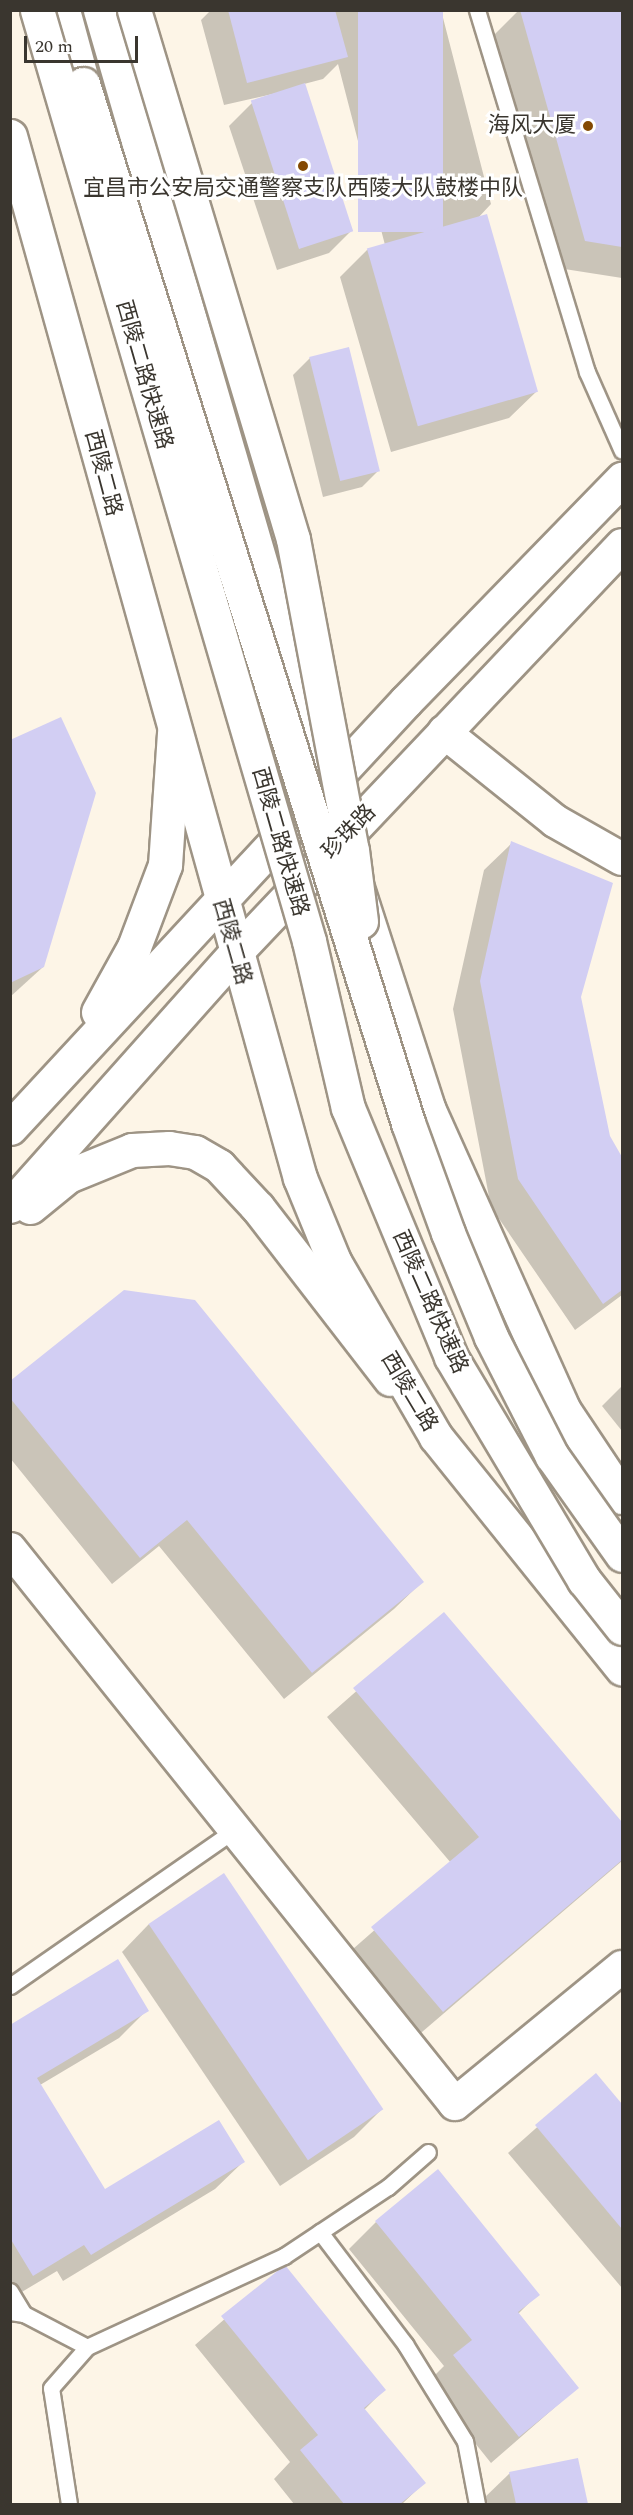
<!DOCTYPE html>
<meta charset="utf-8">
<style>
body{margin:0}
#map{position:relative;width:633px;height:2515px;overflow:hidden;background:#fdf5e7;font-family:Spectral,"Noto Sans SC",serif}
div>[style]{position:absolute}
.shadow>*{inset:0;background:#0003}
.building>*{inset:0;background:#d2cef3;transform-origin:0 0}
.roads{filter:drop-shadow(2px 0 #9e9485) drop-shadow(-2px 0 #9e9485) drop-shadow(0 2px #9e9485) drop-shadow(0 -2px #9e9485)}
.service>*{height:15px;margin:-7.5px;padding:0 7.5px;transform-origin:7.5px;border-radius:7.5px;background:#fff}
.minor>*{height:32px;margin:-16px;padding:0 16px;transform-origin:16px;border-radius:16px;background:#fff}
.secondary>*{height:33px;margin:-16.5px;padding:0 16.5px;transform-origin:16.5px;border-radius:16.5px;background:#fff}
.primary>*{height:33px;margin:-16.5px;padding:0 16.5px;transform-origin:16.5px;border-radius:16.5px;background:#fff}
.trunk>*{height:33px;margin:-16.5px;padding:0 16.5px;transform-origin:16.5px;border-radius:16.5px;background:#fff}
.bridges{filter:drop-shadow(2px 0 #9e9485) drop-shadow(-2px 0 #9e9485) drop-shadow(0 2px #9e9485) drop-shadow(0 -2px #9e9485)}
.trunk-bridge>*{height:33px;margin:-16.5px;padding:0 16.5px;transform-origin:16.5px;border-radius:16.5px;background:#fff}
.dots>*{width:16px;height:16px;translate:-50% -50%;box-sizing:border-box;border:3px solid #fff;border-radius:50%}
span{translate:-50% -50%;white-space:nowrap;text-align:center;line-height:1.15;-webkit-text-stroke:6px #fff;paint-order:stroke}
.poi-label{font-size:22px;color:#3a362f}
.right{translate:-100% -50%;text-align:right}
.street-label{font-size:22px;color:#3a362f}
.frame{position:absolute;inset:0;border:12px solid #3a362f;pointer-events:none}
.scale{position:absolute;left:24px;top:36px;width:114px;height:27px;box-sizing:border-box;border:3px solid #3a362f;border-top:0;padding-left:8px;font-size:18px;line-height:21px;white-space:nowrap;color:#3a362f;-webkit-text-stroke:4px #fff;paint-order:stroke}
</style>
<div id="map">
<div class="shadow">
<div style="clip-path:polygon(211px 10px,441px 10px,491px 204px,477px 219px,537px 391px,509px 418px,391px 452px,340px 277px,367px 250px,385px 245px,338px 64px,323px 79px,304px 84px,352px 230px,329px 253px,277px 270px,229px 126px,252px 103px,286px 91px,224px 105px,201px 20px)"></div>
<div style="clip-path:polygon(519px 10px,622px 10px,622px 278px,558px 268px,493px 36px)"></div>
<div style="clip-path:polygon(310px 358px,379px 470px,362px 487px,323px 497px,293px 375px)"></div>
<div style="clip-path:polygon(10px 742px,43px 967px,10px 997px)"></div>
<div style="clip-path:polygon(512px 843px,580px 997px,609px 1137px,622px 1160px,622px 1295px,575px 1330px,491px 1207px,453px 1009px,484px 870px)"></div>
<div style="clip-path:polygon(10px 1383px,422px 1582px,394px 1609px,284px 1699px,159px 1546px,112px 1584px,10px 1458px)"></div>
<div style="clip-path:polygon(622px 1386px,622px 1431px,602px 1406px)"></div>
<div style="clip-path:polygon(444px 1614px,622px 1825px,622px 1861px,415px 2038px,345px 1956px,451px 1863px,327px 1717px)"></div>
<div style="clip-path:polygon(149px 1924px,381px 2110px,354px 2137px,280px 2186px,122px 1952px)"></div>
<div style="clip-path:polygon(147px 2010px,119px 2038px,40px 2085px,104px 2192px,243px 2162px,215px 2189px,63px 2281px,57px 2271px,10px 2299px,10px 2026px)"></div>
<div style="clip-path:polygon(596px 2075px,622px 2106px,622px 2288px,508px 2153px)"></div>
<div style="clip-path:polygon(376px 2222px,538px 2294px,518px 2314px,577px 2388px,491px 2463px,427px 2383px,444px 2366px,349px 2249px)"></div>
<div style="clip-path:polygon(284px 2267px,384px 2390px,364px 2410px,424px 2483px,402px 2504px,294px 2504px,274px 2479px,290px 2462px,195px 2345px)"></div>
<div style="clip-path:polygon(577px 2460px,586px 2504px,483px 2504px,482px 2500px,510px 2473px)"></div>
</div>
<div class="building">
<div style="clip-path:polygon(228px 10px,335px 10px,348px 57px,247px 83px)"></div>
<div style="left:358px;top:10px;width:85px;height:222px"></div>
<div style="clip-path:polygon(520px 10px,622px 10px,622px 247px,585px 241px)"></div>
<div style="left:305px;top:83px;width:156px;height:57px;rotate:72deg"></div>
<div style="left:487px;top:214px;width:185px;height:125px;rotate:74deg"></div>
<div style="left:349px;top:347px;width:128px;height:41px;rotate:76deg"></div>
<div style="clip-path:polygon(61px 717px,96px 793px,44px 967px,10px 983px,10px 740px)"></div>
<div style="clip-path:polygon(511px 841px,613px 883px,581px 997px,610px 1136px,622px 1157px,622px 1290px,603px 1304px,518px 1179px,480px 981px)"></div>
<div style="clip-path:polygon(124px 1290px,195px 1300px,424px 1582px,312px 1673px,187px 1520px,140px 1558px,10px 1398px,10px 1381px)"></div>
<div style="clip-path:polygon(444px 1612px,622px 1822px,622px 1860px,443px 2012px,371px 1927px,479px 1837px,353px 1688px)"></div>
<div style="left:224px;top:1873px;width:285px;height:91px;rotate:56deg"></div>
<div style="clip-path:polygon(118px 1959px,149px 2011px,37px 2078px,105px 2189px,219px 2120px,245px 2162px,91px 2255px,84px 2245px,33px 2276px,10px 2238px,10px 2025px)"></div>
<div style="clip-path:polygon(596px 2073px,622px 2104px,622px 2229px,535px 2125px)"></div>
<div style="clip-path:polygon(438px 2169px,540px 2295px,518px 2312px,579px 2388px,519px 2437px,453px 2355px,472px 2340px,375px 2221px)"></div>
<div style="clip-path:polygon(285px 2265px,386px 2390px,364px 2408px,426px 2483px,400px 2504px,344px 2504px,300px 2450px,318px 2435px,221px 2316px)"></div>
<div style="clip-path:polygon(578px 2458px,588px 2504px,516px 2504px,509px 2472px)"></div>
</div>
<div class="roads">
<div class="service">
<div style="left:477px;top:10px;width:378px;rotate:73.1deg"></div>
<div style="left:587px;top:372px;width:86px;rotate:66.1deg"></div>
<div style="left:10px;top:1986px;width:277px;rotate:-34.8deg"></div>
<div style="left:320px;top:2232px;width:141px;rotate:52.8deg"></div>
<div style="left:405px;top:2344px;width:114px;rotate:58.3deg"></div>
<div style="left:465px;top:2441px;width:64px;rotate:79.2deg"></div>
<div style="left:10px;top:2291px;width:27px;rotate:59deg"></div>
<div style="left:10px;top:2312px;width:14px;rotate:8deg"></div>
<div style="left:24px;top:2314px;width:71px;rotate:27.6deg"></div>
<div style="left:69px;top:2504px;width:117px;rotate:-98.8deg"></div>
<div style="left:51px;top:2388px;width:55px;rotate:-48.7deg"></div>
<div style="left:87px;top:2347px;width:217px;rotate:-24.8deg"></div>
<div style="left:284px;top:2256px;width:125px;rotate:-33.6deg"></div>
<div style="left:388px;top:2187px;width:53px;rotate:-41.2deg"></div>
</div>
<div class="minor">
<div style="left:444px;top:732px;width:142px;rotate:38.7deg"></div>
<div style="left:555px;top:821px;width:77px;rotate:29.6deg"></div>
<div style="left:10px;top:1549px;width:711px;rotate:51.28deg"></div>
<div style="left:455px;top:2104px;width:216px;rotate:-39.4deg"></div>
</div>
<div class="secondary">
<div style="left:98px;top:1012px;width:74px;rotate:-61deg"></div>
<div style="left:134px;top:947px;width:88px;rotate:-69.3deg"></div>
<div style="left:165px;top:865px;width:133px;rotate:-86.1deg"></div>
<div style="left:10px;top:1128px;width:582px;rotate:-47.16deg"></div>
<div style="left:406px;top:701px;width:310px;rotate:-45.8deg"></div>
<div style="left:10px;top:1206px;width:340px;rotate:-48.3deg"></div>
<div style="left:236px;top:952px;width:561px;rotate:-46.52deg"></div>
<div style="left:30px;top:1207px;width:49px;rotate:-39.2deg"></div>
<div style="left:68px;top:1176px;width:69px;rotate:-22.1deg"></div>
<div style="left:132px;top:1150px;width:37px;rotate:-3deg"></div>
<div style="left:169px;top:1148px;width:26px;rotate:9deg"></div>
<div style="left:195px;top:1152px;width:28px;rotate:30deg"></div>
<div style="left:219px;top:1166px;width:57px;rotate:47.1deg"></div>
<div style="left:258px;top:1208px;width:216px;rotate:52.3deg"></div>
</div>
<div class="primary">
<div style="left:100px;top:10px;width:839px;rotate:73.81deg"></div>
<div style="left:10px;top:136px;width:1082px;rotate:74.45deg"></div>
<div style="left:300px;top:1178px;width:90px;rotate:67.7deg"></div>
<div style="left:334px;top:1261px;width:203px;rotate:59.9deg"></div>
<div style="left:436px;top:1437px;width:297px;rotate:51.2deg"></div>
<div style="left:358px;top:891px;width:228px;rotate:72.1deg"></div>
<div style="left:428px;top:1108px;width:330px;rotate:65.8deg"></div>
<div style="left:563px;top:1409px;width:106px;rotate:56.2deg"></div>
</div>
<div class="trunk">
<div style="left:63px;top:10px;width:77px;rotate:74.9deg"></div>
</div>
</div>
<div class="bridges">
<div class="trunk-bridge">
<div style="left:37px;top:10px;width:970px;rotate:73.71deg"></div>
<div style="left:309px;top:941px;width:171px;rotate:76.9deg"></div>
<div style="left:348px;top:1108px;width:269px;rotate:67.5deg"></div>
<div style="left:451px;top:1357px;width:260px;rotate:59.2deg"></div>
<div style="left:584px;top:1580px;width:61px;rotate:51.6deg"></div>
<div style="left:134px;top:10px;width:552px;rotate:73.27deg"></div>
<div style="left:293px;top:539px;width:317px;rotate:79.3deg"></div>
<div style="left:352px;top:850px;width:72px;rotate:82.8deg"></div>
<div style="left:83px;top:84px;width:1089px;rotate:72.63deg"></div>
<div style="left:408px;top:1123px;width:117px;rotate:70deg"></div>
<div style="left:448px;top:1233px;width:113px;rotate:67.5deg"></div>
<div style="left:491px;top:1337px;width:134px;rotate:62.9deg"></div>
<div style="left:552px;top:1456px;width:121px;rotate:54.7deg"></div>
</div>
</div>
<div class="dots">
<div style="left:588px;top:126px;background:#844902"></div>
<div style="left:303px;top:166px;background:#844902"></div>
</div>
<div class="poi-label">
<span class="right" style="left:576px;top:126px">海风大厦</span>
<span style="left:303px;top:189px">宜昌市公安局交通警察支队西陵大队鼓楼中队</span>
</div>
<div class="street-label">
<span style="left:144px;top:375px;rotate:74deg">西陵二路快速路</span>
<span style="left:103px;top:473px;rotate:75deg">西陵二路</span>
<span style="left:349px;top:832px;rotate:-46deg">珍珠路</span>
<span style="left:280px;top:842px;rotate:74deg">西陵二路快速路</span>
<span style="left:232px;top:942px;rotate:74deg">西陵二路</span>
<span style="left:430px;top:1302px;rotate:66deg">西陵二路快速路</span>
<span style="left:409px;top:1392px;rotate:59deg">西陵二路</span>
</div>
<div class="frame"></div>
<div class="scale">20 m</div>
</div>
